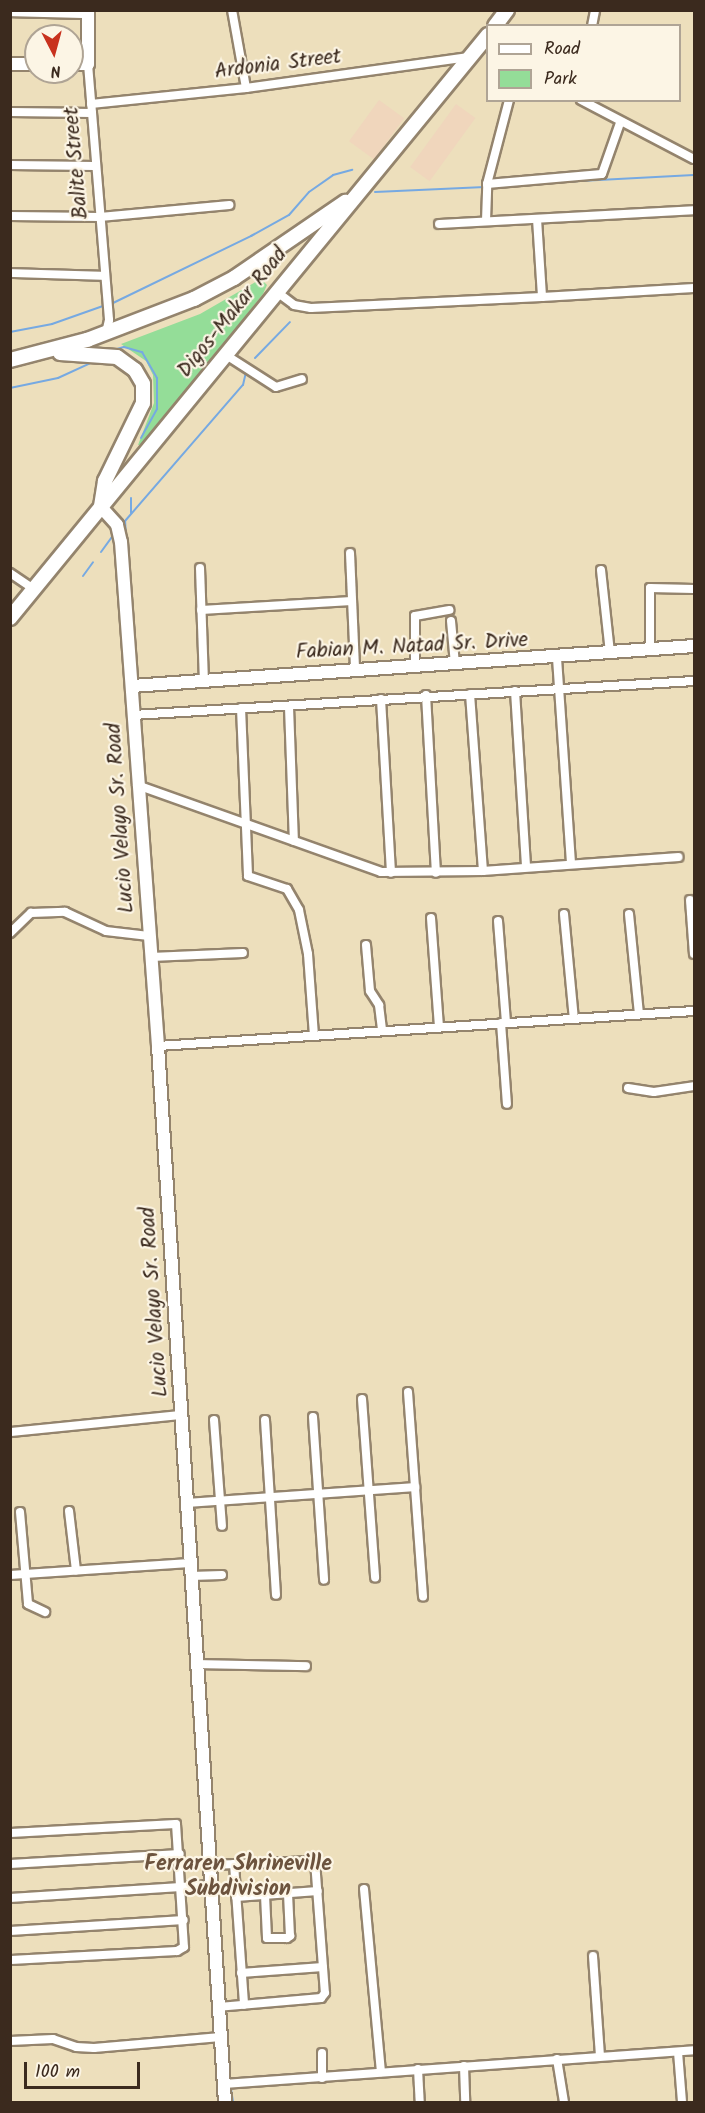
<!DOCTYPE html>
<style>
body{margin:0}
#map{position:relative;width:705px;height:2113px;overflow:hidden;background:#eddfbc;font-family:Kalam,sans-serif}
div>[style]{position:absolute}
.built>*{inset:0;background:#f0d6bc;transform-origin:0 0}
.green>*{inset:0;background:#94dd98}
.stream>*{height:2px;margin:-1px;padding:0 1px;transform-origin:1px;border-radius:1px;background:#76a9e2}
.roads{filter:drop-shadow(2px 0 #94846d) drop-shadow(-2px 0 #94846d) drop-shadow(0 2px #94846d) drop-shadow(0 -2px #94846d)}
.street>*{height:8px;margin:-4px;padding:0 4px;transform-origin:4px;border-radius:4px;background:#fff}
.secondary>*{height:12px;margin:-6px;padding:0 6px;transform-origin:6px;border-radius:6px;background:#fff}
.primary>*{height:14px;margin:-7px;padding:0 7px;transform-origin:7px;border-radius:7px;background:#fff}
span{translate:-50% -50%;white-space:nowrap;text-align:center;line-height:1.15;-webkit-text-stroke:4.5px #fcf5e5;paint-order:stroke}
.street-label{font-size:21px;color:#3b2a1e}
.neighbourhood-label{font-size:22px;color:#6c533e;font-weight:700}
.frame{position:absolute;inset:0;border:12px solid #3b2a1e;pointer-events:none}
.legend{position:absolute;left:486px;top:24px;width:195px;height:78px;box-sizing:border-box;background:#fcf5e5;border:2px solid #afa495;margin:0;padding:8px 10px;list-style:none;font-size:18px;color:#3b2a1e}
.legend li{display:flex;align-items:center;gap:12px;height:30px}
.legend b{width:30px;border:2px solid #afa495}
.north{position:absolute;left:24px;top:24px;width:60px;height:60px;box-sizing:border-box;background:#fcf5e5;border:2px solid #afa495;border-radius:50%;rotate:174deg;font-size:16px;font-weight:700;line-height:24px;text-align:center;color:#3b2a1e}
.north::after{content:'';display:block;margin:auto;width:21px;height:27px;background:#c8321e;clip-path:polygon(50% 0,100% 100%,50% 72%,0 100%)}
.scale{position:absolute;left:24px;top:2062px;width:116px;height:27px;box-sizing:border-box;border:3px solid #3b2a1e;border-top:0;padding-left:8px;font-size:18px;line-height:21px;white-space:nowrap;color:#3b2a1e;-webkit-text-stroke:4px #fcf5e5;paint-order:stroke}
</style>
<div id="map">
<div class="built">
<div style="left:379px;top:100px;width:31px;height:51px;rotate:36deg"></div>
<div style="left:456px;top:104px;width:24px;height:78px;rotate:36deg"></div>
</div>
<div class="green">
<div style="clip-path:polygon(261px 279px,267px 285px,263px 294px,144px 444px,138px 445px,154px 403px,153px 375px,146px 361px,121px 344px,200px 314px)"></div>
</div>
<div class="stream">
<div style="left:542px;top:183px;width:152px;rotate:-3deg"></div>
<div style="left:375px;top:192px;width:110px;rotate:-2.6deg"></div>
<div style="left:111px;top:304px;width:156px;rotate:-25.9deg"></div>
<div style="left:251px;top:236px;width:43px;rotate:-28.9deg"></div>
<div style="left:289px;top:215px;width:30px;rotate:-49deg"></div>
<div style="left:309px;top:192px;width:29px;rotate:-35deg"></div>
<div style="left:333px;top:175px;width:20px;rotate:-15deg"></div>
<div style="left:10px;top:332px;width:43px;rotate:-10.8deg"></div>
<div style="left:52px;top:324px;width:57px;rotate:-19.4deg"></div>
<div style="left:117px;top:349px;width:7px;rotate:-16deg"></div>
<div style="left:124px;top:347px;width:19px;rotate:16deg"></div>
<div style="left:142px;top:352px;width:30px;rotate:60deg"></div>
<div style="left:157px;top:378px;width:31px;rotate:90deg"></div>
<div style="left:157px;top:409px;width:33px;rotate:119deg"></div>
<div style="left:255px;top:358px;width:50px;rotate:-45.8deg"></div>
<div style="left:10px;top:388px;width:49px;rotate:-11.8deg"></div>
<div style="left:58px;top:378px;width:41px;rotate:-24.7deg"></div>
<div style="left:131px;top:498px;width:15px;rotate:90deg"></div>
<div style="left:126px;top:538px;width:17px;rotate:-93deg"></div>
<div style="left:125px;top:521px;width:180px;rotate:-49.1deg"></div>
<div style="left:243px;top:385px;width:13px;rotate:-77deg"></div>
<div style="left:101px;top:552px;width:19px;rotate:-54deg"></div>
<div style="left:83px;top:576px;width:17px;rotate:-54deg"></div>
<div style="left:225px;top:2009px;width:24px;rotate:85deg"></div>
<div style="left:227px;top:2042px;width:14px;rotate:86deg"></div>
<div style="left:231px;top:2089px;width:13px;rotate:81deg"></div>
</div>
<div class="roads">
<div class="street">
<div style="left:232px;top:10px;width:79px;rotate:79.8deg"></div>
<div style="left:10px;top:12px;width:78px;rotate:1.5deg"></div>
<div style="left:592px;top:26px;width:16px;rotate:-79deg"></div>
<div style="left:88px;top:64px;width:257px;rotate:85.3deg"></div>
<div style="left:109px;top:320px;width:13px;rotate:103deg"></div>
<div style="left:581px;top:100px;width:127px;rotate:27.6deg"></div>
<div style="left:91px;top:104px;width:156px;rotate:-5.9deg"></div>
<div style="left:246px;top:88px;width:225px;rotate:-7.9deg"></div>
<div style="left:10px;top:112px;width:82px;rotate:0.7deg"></div>
<div style="left:10px;top:165px;width:85px;rotate:0.7deg"></div>
<div style="left:487px;top:184px;width:115px;rotate:-5deg"></div>
<div style="left:602px;top:174px;width:54px;rotate:-70.6deg"></div>
<div style="left:10px;top:216px;width:90px;rotate:0.6deg"></div>
<div style="left:100px;top:217px;width:130px;rotate:-5.3deg"></div>
<div style="left:537px;top:219px;width:78px;rotate:86.3deg"></div>
<div style="left:542px;top:297px;width:152px;rotate:-3.4deg"></div>
<div style="left:486px;top:221px;width:37px;rotate:-88deg"></div>
<div style="left:487px;top:184px;width:87px;rotate:-75.3deg"></div>
<div style="left:439px;top:224px;width:255px;rotate:-3.1deg"></div>
<div style="left:10px;top:273px;width:95px;rotate:1.8deg"></div>
<div style="left:277px;top:292px;width:21px;rotate:37deg"></div>
<div style="left:294px;top:305px;width:17px;rotate:10deg"></div>
<div style="left:311px;top:308px;width:231px;rotate:-2.7deg"></div>
<div style="left:226px;top:355px;width:59px;rotate:32.6deg"></div>
<div style="left:276px;top:387px;width:27px;rotate:-17deg"></div>
<div style="left:350px;top:553px;width:116px;rotate:87.5deg"></div>
<div style="left:200px;top:568px;width:112px;rotate:88deg"></div>
<div style="left:601px;top:570px;width:83px;rotate:83.8deg"></div>
<div style="left:10px;top:573px;width:29px;rotate:34deg"></div>
<div style="left:201px;top:610px;width:151px;rotate:-3.4deg"></div>
<div style="left:451px;top:621px;width:43px;rotate:84.7deg"></div>
<div style="left:650px;top:650px;width:62px;rotate:-90deg"></div>
<div style="left:650px;top:588px;width:44px;rotate:1.3deg"></div>
<div style="left:557px;top:658px;width:204px;rotate:86.1deg"></div>
<div style="left:415px;top:666px;width:50px;rotate:-90deg"></div>
<div style="left:415px;top:616px;width:35px;rotate:-10deg"></div>
<div style="left:515px;top:691px;width:174px;rotate:86.4deg"></div>
<div style="left:470px;top:694px;width:177px;rotate:85.8deg"></div>
<div style="left:426px;top:695px;width:178px;rotate:86.8deg"></div>
<div style="left:381px;top:699px;width:174px;rotate:86.7deg"></div>
<div style="left:289px;top:707px;width:134px;rotate:87.9deg"></div>
<div style="left:241px;top:708px;width:168px;rotate:87.6deg"></div>
<div style="left:248px;top:876px;width:41px;rotate:18.4deg"></div>
<div style="left:287px;top:889px;width:24px;rotate:60deg"></div>
<div style="left:299px;top:910px;width:45px;rotate:78.4deg"></div>
<div style="left:308px;top:954px;width:81px;rotate:85.8deg"></div>
<div style="left:133px;top:715px;width:562px;rotate:-3.47deg"></div>
<div style="left:137px;top:785px;width:259px;rotate:19.6deg"></div>
<div style="left:381px;top:872px;width:102px;rotate:-0.6deg"></div>
<div style="left:483px;top:871px;width:196px;rotate:-4.1deg"></div>
<div style="left:690px;top:900px;width:54px;rotate:85.8deg"></div>
<div style="left:564px;top:914px;width:105px;rotate:84.6deg"></div>
<div style="left:629px;top:914px;width:100px;rotate:84.3deg"></div>
<div style="left:431px;top:918px;width:109px;rotate:85.8deg"></div>
<div style="left:498px;top:921px;width:102px;rotate:85.5deg"></div>
<div style="left:10px;top:933px;width:29px;rotate:-44deg"></div>
<div style="left:31px;top:913px;width:34px;rotate:-2deg"></div>
<div style="left:65px;top:912px;width:45px;rotate:24.9deg"></div>
<div style="left:106px;top:931px;width:43px;rotate:6.6deg"></div>
<div style="left:366px;top:945px;width:46px;rotate:85deg"></div>
<div style="left:370px;top:991px;width:17px;rotate:57deg"></div>
<div style="left:379px;top:1005px;width:26px;rotate:83deg"></div>
<div style="left:151px;top:957px;width:92px;rotate:-2.5deg"></div>
<div style="left:501px;top:1023px;width:81px;rotate:85.8deg"></div>
<div style="left:158px;top:1046px;width:537px;rotate:-3.74deg"></div>
<div style="left:628px;top:1088px;width:26px;rotate:9deg"></div>
<div style="left:654px;top:1092px;width:40px;rotate:-8.5deg"></div>
<div style="left:408px;top:1392px;width:205px;rotate:85.8deg"></div>
<div style="left:362px;top:1399px;width:179px;rotate:85.8deg"></div>
<div style="left:313px;top:1417px;width:163px;rotate:86.1deg"></div>
<div style="left:214px;top:1420px;width:106px;rotate:85.7deg"></div>
<div style="left:265px;top:1420px;width:175px;rotate:86.4deg"></div>
<div style="left:10px;top:1432px;width:172px;rotate:-5.7deg"></div>
<div style="left:187px;top:1503px;width:229px;rotate:-4deg"></div>
<div style="left:69px;top:1511px;width:60px;rotate:83.3deg"></div>
<div style="left:20px;top:1512px;width:92px;rotate:85deg"></div>
<div style="left:28px;top:1604px;width:19px;rotate:25deg"></div>
<div style="left:10px;top:1575px;width:180px;rotate:-3.8deg"></div>
<div style="left:191px;top:1576px;width:31px;rotate:-2deg"></div>
<div style="left:198px;top:1664px;width:108px;rotate:1.1deg"></div>
<div style="left:10px;top:1833px;width:166px;rotate:-3.1deg"></div>
<div style="left:176px;top:1824px;width:123px;rotate:86.3deg"></div>
<div style="left:184px;top:1947px;width:8px;rotate:150deg"></div>
<div style="left:177px;top:1951px;width:167px;rotate:176.9deg"></div>
<div style="left:10px;top:1864px;width:170px;rotate:-3.4deg"></div>
<div style="left:234px;top:1864px;width:141px;rotate:85.9deg"></div>
<div style="left:210px;top:1865px;width:105px;rotate:-2.2deg"></div>
<div style="left:315px;top:1861px;width:132px;rotate:85.7deg"></div>
<div style="left:325px;top:1993px;width:6px;rotate:129deg"></div>
<div style="left:321px;top:1998px;width:102px;rotate:175deg"></div>
<div style="left:364px;top:1889px;width:184px;rotate:84.7deg"></div>
<div style="left:265px;top:1895px;width:43px;rotate:87.3deg"></div>
<div style="left:267px;top:1938px;width:20px"></div>
<div style="left:287px;top:1938px;width:4px;rotate:-34deg"></div>
<div style="left:290px;top:1936px;width:42px;rotate:-92.7deg"></div>
<div style="left:236px;top:1897px;width:82px;rotate:-4.2deg"></div>
<div style="left:10px;top:1898px;width:202px;rotate:-3.7deg"></div>
<div style="left:10px;top:1931px;width:174px;rotate:-3.6deg"></div>
<div style="left:593px;top:1956px;width:100px;rotate:86deg"></div>
<div style="left:241px;top:1973px;width:82px;rotate:-4.2deg"></div>
<div style="left:10px;top:2041px;width:43px;rotate:-2.7deg"></div>
<div style="left:53px;top:2039px;width:24px;rotate:19deg"></div>
<div style="left:76px;top:2047px;width:18px;rotate:3deg"></div>
<div style="left:94px;top:2048px;width:127px;rotate:-5deg"></div>
<div style="left:678px;top:2052px;width:50px;rotate:85.4deg"></div>
<div style="left:557px;top:2059px;width:44px;rotate:80.8deg"></div>
<div style="left:464px;top:2066px;width:36px;rotate:88deg"></div>
<div style="left:418px;top:2069px;width:33px;rotate:87deg"></div>
<div style="left:322px;top:2078px;width:25px;rotate:-90deg"></div>
<div style="left:224px;top:2084px;width:471px;rotate:-4.1deg"></div>
</div>
<div class="secondary">
<div style="left:10px;top:64px;width:26px"></div>
<div style="left:72px;top:64px;width:16px"></div>
<div style="left:88px;top:64px;width:54px;rotate:-90deg"></div>
<div style="left:101px;top:507px;width:24px;rotate:48deg"></div>
<div style="left:117px;top:525px;width:17px;rotate:77deg"></div>
<div style="left:121px;top:542px;width:505px;rotate:85.8deg"></div>
<div style="left:158px;top:1046px;width:1058px;rotate:86.37deg"></div>
<div style="left:132px;top:686px;width:563px;rotate:-4.07deg"></div>
</div>
<div class="primary">
<div style="left:495px;top:26px;width:20px;rotate:-53deg"></div>
<div style="left:60px;top:353px;width:57px;rotate:4deg"></div>
<div style="left:117px;top:357px;width:22px;rotate:36deg"></div>
<div style="left:135px;top:370px;width:16px;rotate:60deg"></div>
<div style="left:143px;top:384px;width:19px;rotate:90deg"></div>
<div style="left:143px;top:403px;width:87px;rotate:116deg"></div>
<div style="left:105px;top:481px;width:26px;rotate:99deg"></div>
<div style="left:10px;top:360px;width:80px;rotate:-14.6deg"></div>
<div style="left:87px;top:340px;width:115px;rotate:-21deg"></div>
<div style="left:194px;top:299px;width:45px;rotate:-27.7deg"></div>
<div style="left:234px;top:278px;width:135px;rotate:-34.4deg"></div>
<div style="left:10px;top:618px;width:754px;rotate:-50.65deg"></div>
</div>
</div>
<div class="street-label">
<span style="left:278px;top:65px;rotate:-7deg">Ardonia Street</span>
<span style="left:77px;top:163px;rotate:-95deg">Balite Street</span>
<span style="left:233px;top:313px;rotate:-51deg">Digos-Makar Road</span>
<span style="left:412px;top:647px;rotate:-3deg">Fabian M. Natad Sr. Drive</span>
<span style="left:121px;top:818px;rotate:-94deg">Lucio Velayo Sr. Road</span>
<span style="left:155px;top:1302px;rotate:-94deg">Lucio Velayo Sr. Road</span>
</div>
<div class="neighbourhood-label">
<span style="left:238px;top:1877px">Ferraren Shrineville<br>Subdivision</span>
</div>
<div class="frame"></div>
<ul class="legend">
<li><b style="height:8px;background:#fff"></b>Road</li>
<li><b style="height:16px;background:#94dd98"></b>Park</li>
</ul>
<div class="north">N</div>
<div class="scale">100 m</div>
</div>
